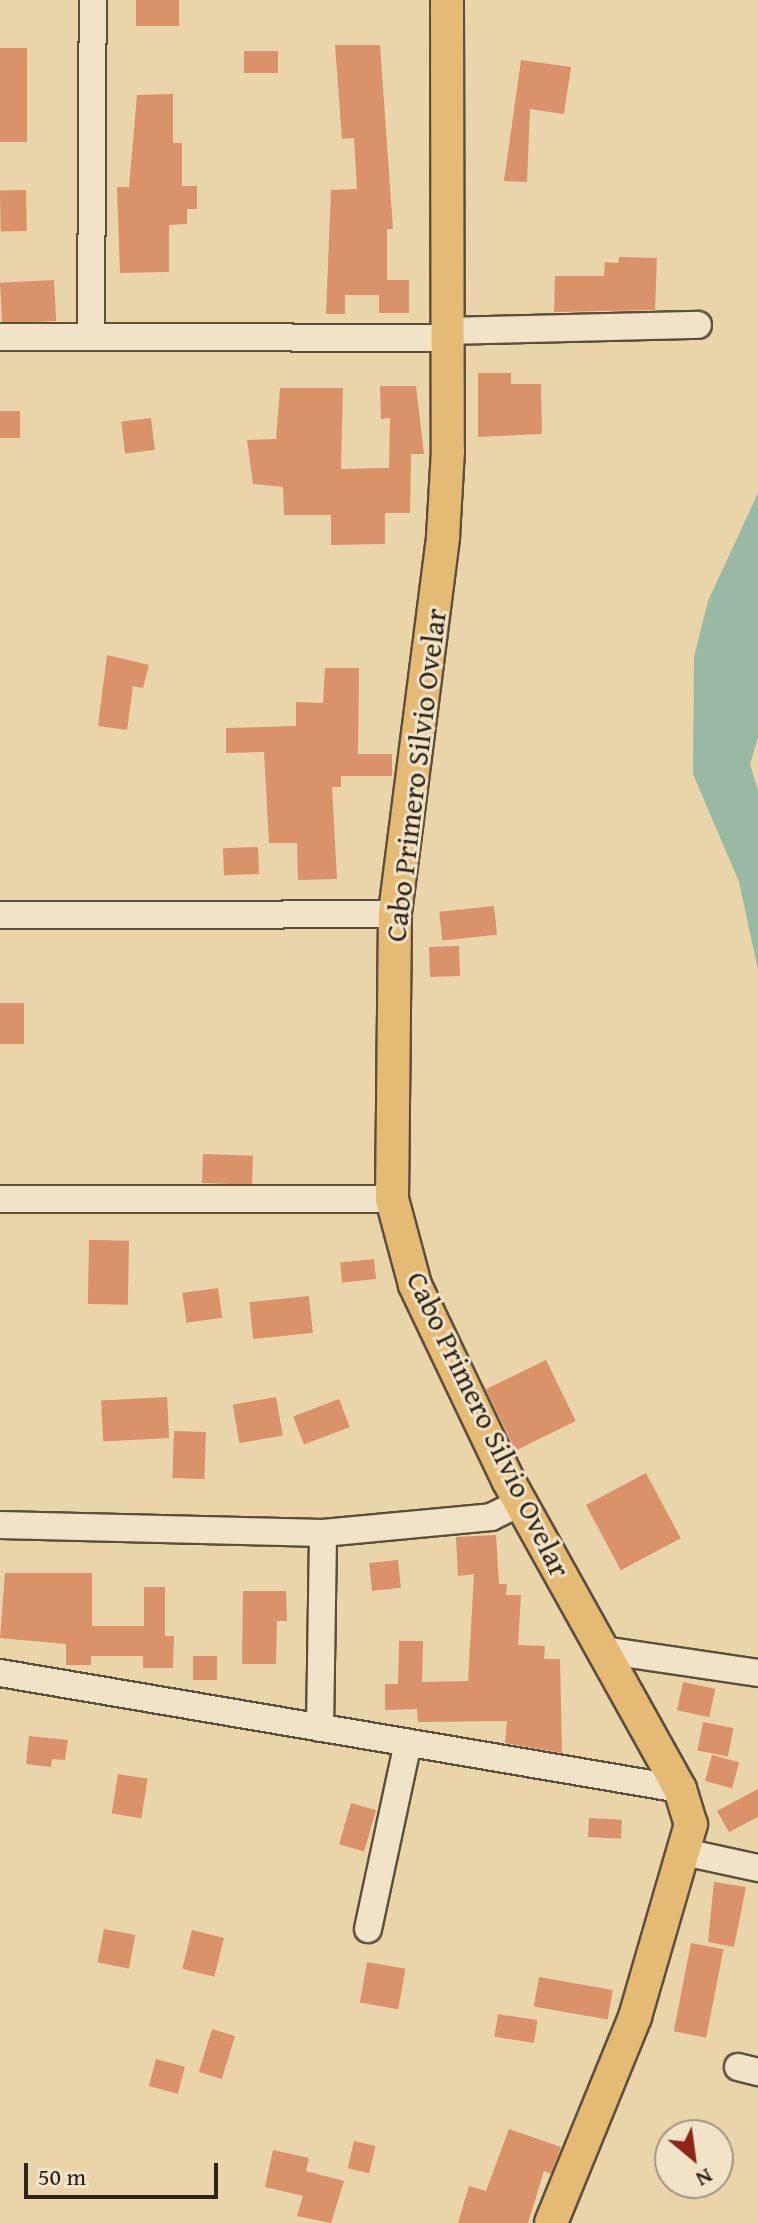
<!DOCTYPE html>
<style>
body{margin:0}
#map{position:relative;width:758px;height:2223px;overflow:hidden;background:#ead4aa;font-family:"Gentium Book Plus",serif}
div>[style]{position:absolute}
.water>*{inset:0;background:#99b9a4}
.building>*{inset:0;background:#da926a;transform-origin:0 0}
.roads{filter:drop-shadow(2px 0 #5e4f3c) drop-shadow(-2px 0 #5e4f3c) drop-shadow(0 2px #5e4f3c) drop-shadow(0 -2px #5e4f3c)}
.minor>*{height:26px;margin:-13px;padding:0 13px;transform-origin:13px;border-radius:13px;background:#f1e3c8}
.major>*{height:32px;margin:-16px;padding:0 16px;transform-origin:16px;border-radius:16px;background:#e5ba75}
span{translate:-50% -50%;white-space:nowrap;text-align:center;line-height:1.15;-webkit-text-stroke:6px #f1e3c8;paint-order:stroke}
.street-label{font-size:30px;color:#2f2317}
.north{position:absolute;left:654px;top:2119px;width:80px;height:80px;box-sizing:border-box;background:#f1e3c8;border:2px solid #a39681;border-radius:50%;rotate:151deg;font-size:22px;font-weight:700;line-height:32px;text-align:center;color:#2f2317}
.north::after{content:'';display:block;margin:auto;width:28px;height:36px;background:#8f2418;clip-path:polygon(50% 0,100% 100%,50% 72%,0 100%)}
.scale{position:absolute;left:24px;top:2163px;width:194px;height:36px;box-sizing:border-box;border:4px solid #2f2317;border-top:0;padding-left:10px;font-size:24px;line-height:28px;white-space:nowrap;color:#2f2317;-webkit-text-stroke:6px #f1e3c8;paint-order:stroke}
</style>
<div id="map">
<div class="water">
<div style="clip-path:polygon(758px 493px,758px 737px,750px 765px,758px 790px,758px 970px,739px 882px,693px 774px,694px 657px,708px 601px)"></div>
</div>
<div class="building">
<div style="left:136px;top:0;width:43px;height:26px"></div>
<div style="clip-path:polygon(335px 45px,380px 45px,393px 229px,387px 229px,387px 280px,409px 280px,409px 313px,379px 313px,379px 295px,345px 295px,345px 314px,326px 314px,331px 190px,357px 189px,354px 138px,342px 139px)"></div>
<div style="left:0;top:48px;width:27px;height:94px"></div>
<div style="left:244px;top:51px;width:34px;height:22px"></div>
<div style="clip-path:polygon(521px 60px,571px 67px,564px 114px,530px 109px,527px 182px,504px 181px)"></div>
<div style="clip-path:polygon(173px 94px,173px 143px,182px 143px,182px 186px,197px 186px,197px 209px,187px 209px,187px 224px,169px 225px,169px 272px,120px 273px,117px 187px,129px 187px,137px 95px)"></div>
<div style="left:26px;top:190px;width:41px;height:26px;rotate:89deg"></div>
<div style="clip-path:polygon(619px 257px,657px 258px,655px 310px,554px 312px,555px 276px,604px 276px,605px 262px,618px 263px)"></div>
<div style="left:54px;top:280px;width:41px;height:54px;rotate:87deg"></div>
<div style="clip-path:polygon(478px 373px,511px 373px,511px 384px,541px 384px,542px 434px,478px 437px)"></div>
<div style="clip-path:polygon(380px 386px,416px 386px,424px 454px,411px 454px,410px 513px,385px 513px,385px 544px,331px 545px,331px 515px,284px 515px,283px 487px,253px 484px,247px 440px,276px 439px,280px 388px,343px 388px,341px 469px,389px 468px,390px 418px,381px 419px)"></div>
<div style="left:0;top:411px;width:20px;height:27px"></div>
<div style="left:151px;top:418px;width:32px;height:30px;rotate:83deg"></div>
<div style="clip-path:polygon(107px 655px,149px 665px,143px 688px,133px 686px,127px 730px,98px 726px)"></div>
<div style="clip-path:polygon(325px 668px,359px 668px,358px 754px,392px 754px,392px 776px,341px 776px,341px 787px,332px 787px,337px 879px,298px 880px,297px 843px,269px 843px,264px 752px,226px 753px,226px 728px,296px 726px,296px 702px,323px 703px)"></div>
<div style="left:258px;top:847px;width:27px;height:35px;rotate:88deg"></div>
<div style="left:494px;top:906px;width:29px;height:55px;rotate:84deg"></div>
<div style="left:459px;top:946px;width:30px;height:30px;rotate:88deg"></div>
<div style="left:0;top:1003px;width:24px;height:41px"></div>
<div style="left:203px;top:1154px;width:50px;height:29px;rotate:2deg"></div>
<div style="left:89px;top:1240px;width:40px;height:64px;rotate:1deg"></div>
<div style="left:374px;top:1259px;width:20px;height:34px;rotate:84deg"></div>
<div style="left:218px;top:1288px;width:30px;height:36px;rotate:82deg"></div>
<div style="left:309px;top:1296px;width:37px;height:60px;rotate:84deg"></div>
<div style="left:546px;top:1360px;width:68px;height:67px;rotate:64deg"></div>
<div style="left:167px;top:1397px;width:41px;height:66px;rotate:87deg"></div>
<div style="left:276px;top:1397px;width:39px;height:44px;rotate:80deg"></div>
<div style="left:339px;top:1399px;width:30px;height:49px;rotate:69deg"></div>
<div style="left:174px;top:1431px;width:32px;height:47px;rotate:2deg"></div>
<div style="left:646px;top:1473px;width:74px;height:68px;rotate:62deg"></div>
<div style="clip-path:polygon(496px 1535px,499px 1584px,507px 1584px,506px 1595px,521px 1595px,518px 1645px,545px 1646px,544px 1659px,560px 1659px,562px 1753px,505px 1743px,507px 1721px,418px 1722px,417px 1709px,385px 1710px,385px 1684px,398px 1684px,399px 1641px,423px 1641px,422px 1682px,468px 1681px,474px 1574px,458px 1576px,456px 1537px)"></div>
<div style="left:398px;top:1560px;width:28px;height:29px;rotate:84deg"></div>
<div style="clip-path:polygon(5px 1573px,92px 1573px,92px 1626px,144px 1626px,144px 1587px,165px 1587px,165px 1636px,174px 1636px,173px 1668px,143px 1668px,143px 1656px,91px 1656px,91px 1665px,66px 1665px,66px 1644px,0 1638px)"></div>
<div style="clip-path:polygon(243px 1591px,286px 1591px,287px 1621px,277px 1621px,276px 1664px,242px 1664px)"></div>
<div style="left:193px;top:1656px;width:24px;height:24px"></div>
<div style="left:683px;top:1682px;width:33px;height:29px;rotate:12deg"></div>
<div style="left:703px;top:1722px;width:31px;height:29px;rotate:11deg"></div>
<div style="clip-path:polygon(29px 1736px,68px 1740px,65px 1760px,52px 1759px,51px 1767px,26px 1764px)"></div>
<div style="left:712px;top:1755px;width:28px;height:27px;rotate:15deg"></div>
<div style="left:118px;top:1774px;width:30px;height:40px;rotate:9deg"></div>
<div style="clip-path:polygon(758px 1789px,758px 1817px,729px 1832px,717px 1811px)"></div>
<div style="left:351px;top:1803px;width:26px;height:43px;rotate:16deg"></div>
<div style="left:589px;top:1818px;width:33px;height:19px;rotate:3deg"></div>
<div style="clip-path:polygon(714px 1882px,746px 1887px,734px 1947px,708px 1942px)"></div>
<div style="left:104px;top:1929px;width:32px;height:34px;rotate:11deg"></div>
<div style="left:192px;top:1930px;width:33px;height:40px;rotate:14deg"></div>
<div style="left:691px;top:1943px;width:33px;height:90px;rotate:11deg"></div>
<div style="left:367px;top:1962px;width:39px;height:41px;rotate:10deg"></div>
<div style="left:539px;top:1977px;width:75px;height:30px;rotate:10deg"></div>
<div style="left:498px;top:2014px;width:40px;height:23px;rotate:9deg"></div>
<div style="left:212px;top:2029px;width:24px;height:45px;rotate:17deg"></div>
<div style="left:156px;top:2059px;width:30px;height:28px;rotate:15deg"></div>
<div style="clip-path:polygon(509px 2129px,561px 2147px,551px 2174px,544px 2171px,528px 2223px,458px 2223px,469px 2186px,486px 2191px)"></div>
<div style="left:354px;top:2141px;width:22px;height:28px;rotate:13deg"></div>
<div style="clip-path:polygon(273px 2150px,309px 2158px,306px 2171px,344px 2181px,331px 2223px,297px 2216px,303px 2196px,265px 2187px)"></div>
</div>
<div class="roads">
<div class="minor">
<div style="left:449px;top:331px;width:249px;rotate:-1.4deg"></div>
<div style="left:91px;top:335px;width:335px;rotate:-89.7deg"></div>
<div style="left:0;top:337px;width:449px;rotate:0.1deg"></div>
<div style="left:0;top:915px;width:395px;rotate:-0.1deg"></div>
<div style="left:0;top:1199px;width:392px"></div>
<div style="left:0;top:1525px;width:323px;rotate:1.4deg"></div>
<div style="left:323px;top:1533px;width:169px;rotate:-5.4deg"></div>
<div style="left:491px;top:1517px;width:34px;rotate:-26deg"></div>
<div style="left:603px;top:1650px;width:157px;rotate:8.4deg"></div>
<div style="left:0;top:1673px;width:690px;rotate:9.68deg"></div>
<div style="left:320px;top:1728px;width:195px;rotate:-89.1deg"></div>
<div style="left:684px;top:1852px;width:76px;rotate:12.2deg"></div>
<div style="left:368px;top:1929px;width:190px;rotate:-77.9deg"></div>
<div style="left:738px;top:2067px;width:21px;rotate:14deg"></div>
</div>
<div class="major">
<div style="left:447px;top:0;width:450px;rotate:89.9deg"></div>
<div style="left:448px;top:450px;width:88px;rotate:93.3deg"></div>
<div style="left:443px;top:538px;width:379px;rotate:97.3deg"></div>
<div style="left:395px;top:914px;width:285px;rotate:90.6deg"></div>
<div style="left:392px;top:1199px;width:89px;rotate:75deg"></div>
<div style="left:415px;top:1285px;width:216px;rotate:64.5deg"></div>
<div style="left:508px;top:1480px;width:354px;rotate:60.9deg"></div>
<div style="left:680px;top:1789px;width:37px;rotate:73deg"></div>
<div style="left:691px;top:1824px;width:201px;rotate:106.2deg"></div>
<div style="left:635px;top:2017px;width:222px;rotate:112.2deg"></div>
</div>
</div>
<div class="street-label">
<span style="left:415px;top:775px;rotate:-83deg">Cabo Primero Silvio Ovelar</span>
<span style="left:489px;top:1424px;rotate:64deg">Cabo Primero Silvio Ovelar</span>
</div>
<div class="north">N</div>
<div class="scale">50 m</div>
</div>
